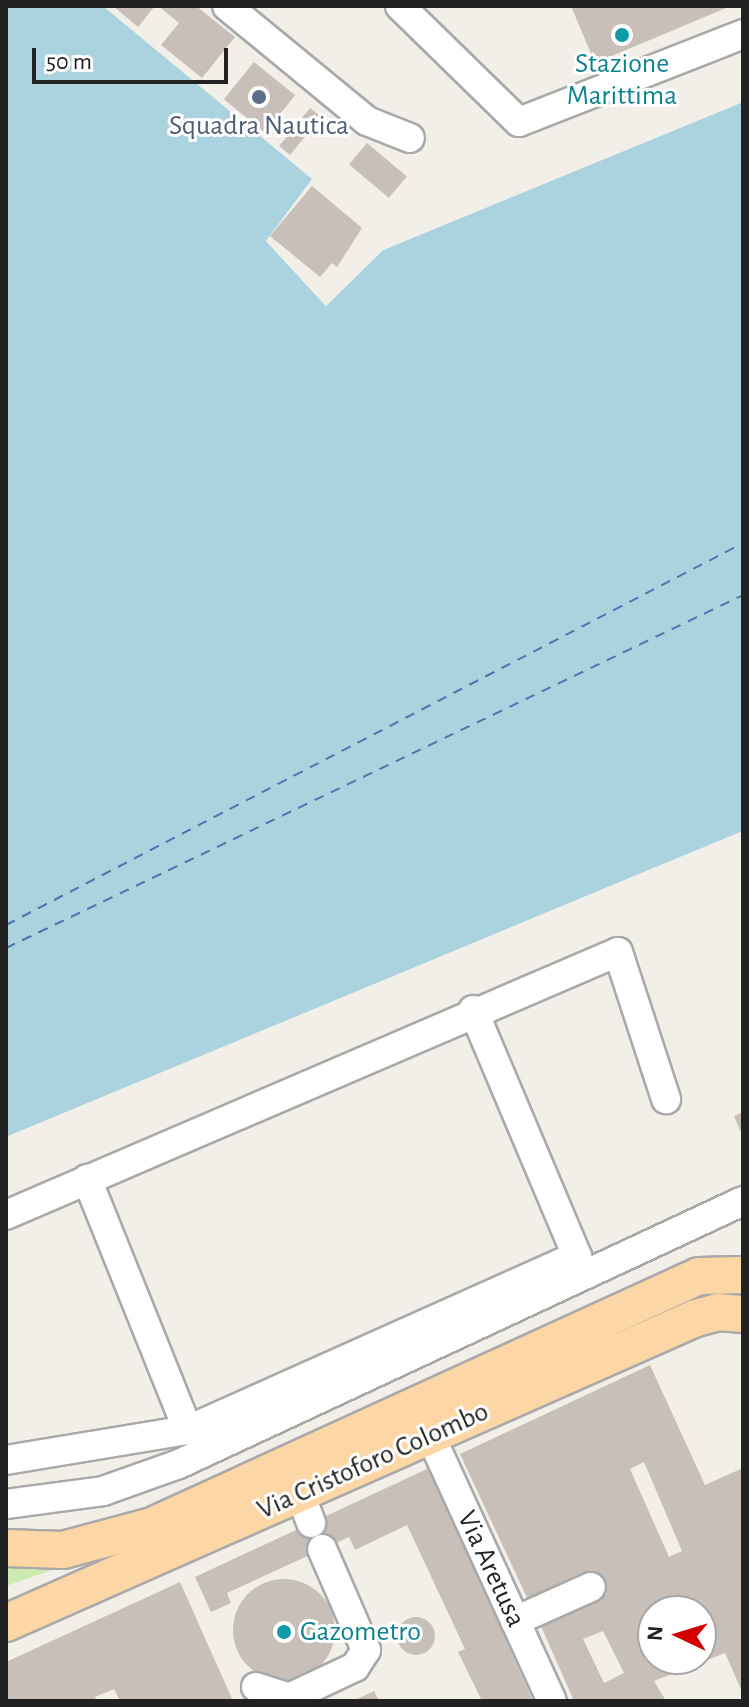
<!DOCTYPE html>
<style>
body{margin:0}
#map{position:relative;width:749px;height:1707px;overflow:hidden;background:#f2efe9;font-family:"Alegreya Sans",sans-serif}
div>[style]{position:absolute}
.grass>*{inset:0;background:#cdebb0}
.water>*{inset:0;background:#aad3df}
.pier>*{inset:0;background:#f2efe9}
.ferry>*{height:2px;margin-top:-1px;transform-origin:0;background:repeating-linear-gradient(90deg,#4a7aab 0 10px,transparent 0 18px)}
.building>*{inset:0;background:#c7bfb8;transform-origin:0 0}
.round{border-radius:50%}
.roads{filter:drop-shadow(2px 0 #a9a9a9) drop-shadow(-2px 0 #a9a9a9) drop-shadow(0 2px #a9a9a9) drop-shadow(0 -2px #a9a9a9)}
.minor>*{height:28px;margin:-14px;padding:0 14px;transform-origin:14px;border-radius:14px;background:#fff}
.major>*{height:36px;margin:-18px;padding:0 18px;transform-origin:18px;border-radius:18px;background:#fcd6a4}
.dots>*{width:22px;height:22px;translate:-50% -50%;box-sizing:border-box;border:4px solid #fff;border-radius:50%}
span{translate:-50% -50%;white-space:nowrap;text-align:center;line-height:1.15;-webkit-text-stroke:6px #fff;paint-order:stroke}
.culture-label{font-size:28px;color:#0d838f}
.left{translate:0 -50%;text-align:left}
.service-label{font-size:28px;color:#4e5e75}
.street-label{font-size:28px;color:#222}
.frame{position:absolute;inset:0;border:8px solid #222;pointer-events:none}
.north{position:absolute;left:637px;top:1595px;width:80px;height:80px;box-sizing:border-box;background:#fff;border:2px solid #a7a7a7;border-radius:50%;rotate:274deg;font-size:22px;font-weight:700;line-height:32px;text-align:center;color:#222}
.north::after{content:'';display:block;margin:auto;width:28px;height:36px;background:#d40000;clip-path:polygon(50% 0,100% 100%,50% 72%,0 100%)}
.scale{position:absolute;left:32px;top:48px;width:196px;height:36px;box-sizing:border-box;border:4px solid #222;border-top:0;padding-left:10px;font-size:24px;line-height:28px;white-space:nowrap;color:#222;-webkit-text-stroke:6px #fff;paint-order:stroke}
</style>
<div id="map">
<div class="grass">
<div style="clip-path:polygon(6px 1560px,76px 1562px,6px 1586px)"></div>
</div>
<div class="water">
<div style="clip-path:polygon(6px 6px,103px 6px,313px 179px,266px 241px,326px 306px,383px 250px,743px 102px,743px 831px,6px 1137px)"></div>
</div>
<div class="pier">
<div style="clip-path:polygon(103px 6px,316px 177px,271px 241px,326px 301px,381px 246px,743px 98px,743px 102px,383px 250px,326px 306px,266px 241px,312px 179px)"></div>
<div style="clip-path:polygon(743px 831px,743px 836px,6px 1141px,6px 1137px)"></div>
</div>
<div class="ferry">
<div style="left:6px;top:925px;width:830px;rotate:-27.4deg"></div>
<div style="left:6px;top:948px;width:817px;rotate:-25.59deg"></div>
</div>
<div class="building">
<div style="clip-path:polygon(113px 6px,155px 6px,138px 27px)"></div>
<div style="clip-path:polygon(158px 6px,196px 6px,235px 37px,202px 78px,161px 45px,179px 23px)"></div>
<div style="clip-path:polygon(571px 6px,731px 6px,595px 63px)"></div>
<div style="left:254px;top:62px;width:53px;height:48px;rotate:39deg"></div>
<div style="left:310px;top:108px;width:14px;height:49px;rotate:39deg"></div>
<div style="left:367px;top:143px;width:52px;height:28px;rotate:40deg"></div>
<div style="clip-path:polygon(312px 186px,362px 228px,337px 267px,332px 263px,320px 277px,270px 236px)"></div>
<div style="clip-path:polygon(743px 1112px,743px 1137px,734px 1116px)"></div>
<div style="clip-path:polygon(evenodd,650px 1365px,705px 1485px,743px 1468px,743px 1694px,725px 1653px,654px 1681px,666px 1701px,574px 1701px,540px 1624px,607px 1594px,595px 1571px,529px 1602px,460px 1454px,650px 1365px,644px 1462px,682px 1551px,669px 1557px,630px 1469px,644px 1462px,650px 1365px,653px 1611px,701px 1611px,701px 1659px,653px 1659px,653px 1611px,650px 1365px,603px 1631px,624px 1673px,604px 1683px,583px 1639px,603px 1631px)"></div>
<div style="clip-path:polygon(429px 1468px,533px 1701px,482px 1701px,458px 1652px,465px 1649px,407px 1525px,355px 1550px,349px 1537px,227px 1593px,231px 1603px,211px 1612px,195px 1577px)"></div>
<div class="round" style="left:233px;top:1579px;width:102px;height:102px"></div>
<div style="clip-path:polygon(180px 1582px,233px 1701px,120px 1701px,114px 1689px,95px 1697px,97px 1701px,6px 1701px,6px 1662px)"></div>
<div class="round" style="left:397px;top:1617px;width:38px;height:38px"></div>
<div style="clip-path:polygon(374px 1691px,379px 1701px,353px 1701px)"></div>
</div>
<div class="roads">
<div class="minor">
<div style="left:227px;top:6px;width:181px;rotate:39.4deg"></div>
<div style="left:367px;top:121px;width:46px;rotate:21.6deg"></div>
<div style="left:400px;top:6px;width:166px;rotate:44.3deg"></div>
<div style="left:519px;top:122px;width:241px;rotate:-21.4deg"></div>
<div style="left:87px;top:1179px;width:271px;rotate:68.1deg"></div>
<div style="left:6px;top:1215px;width:666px;rotate:-23.26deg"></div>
<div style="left:618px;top:952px;width:155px;rotate:71.9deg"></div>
<div style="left:431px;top:1437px;width:290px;rotate:65.4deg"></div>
<div style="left:6px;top:1460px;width:184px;rotate:-9.4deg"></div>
<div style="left:188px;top:1430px;width:426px;rotate:-24.1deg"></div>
<div style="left:577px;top:1256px;width:267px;rotate:-112.9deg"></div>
<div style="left:300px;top:1494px;width:31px;rotate:69deg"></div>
<div style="left:6px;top:1504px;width:98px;rotate:-7.6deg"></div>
<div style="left:103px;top:1491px;width:81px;rotate:-19.6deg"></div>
<div style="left:179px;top:1464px;width:622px;rotate:-25deg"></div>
<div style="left:515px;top:1621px;width:83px;rotate:-24.1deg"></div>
<div style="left:256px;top:1687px;width:35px;rotate:18deg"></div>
<div style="left:289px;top:1698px;width:73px;rotate:-25.2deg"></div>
<div style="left:355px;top:1667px;width:20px;rotate:-57deg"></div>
<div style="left:366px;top:1650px;width:110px;rotate:-113.5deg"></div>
</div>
<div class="major">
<div style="left:6px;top:1548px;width:57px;rotate:2deg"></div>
<div style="left:63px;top:1550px;width:92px;rotate:-15.1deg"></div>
<div style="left:152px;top:1526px;width:601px;rotate:-24.56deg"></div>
<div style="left:699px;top:1276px;width:44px;rotate:-1.3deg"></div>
<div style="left:6px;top:1623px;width:754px;rotate:-23.85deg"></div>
<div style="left:696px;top:1318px;width:23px;rotate:-15deg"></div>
<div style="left:718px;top:1312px;width:25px;rotate:5deg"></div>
</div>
</div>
<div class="dots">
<div style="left:622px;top:35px;background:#0f9aa8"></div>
<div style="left:259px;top:97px;background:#5c6f8a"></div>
<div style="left:284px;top:1632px;background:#0f9aa8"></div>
</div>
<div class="culture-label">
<span style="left:622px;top:80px">Stazione<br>Marittima</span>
<span class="left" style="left:300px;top:1632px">Gazometro</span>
</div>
<div class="service-label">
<span style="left:259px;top:126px">Squadra Nautica</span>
</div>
<div class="street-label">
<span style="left:373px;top:1461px;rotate:-24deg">Via Cristoforo Colombo</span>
<span style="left:491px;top:1569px;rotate:65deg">Via Aretusa</span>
</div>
<div class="frame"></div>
<div class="north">N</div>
<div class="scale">50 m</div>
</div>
